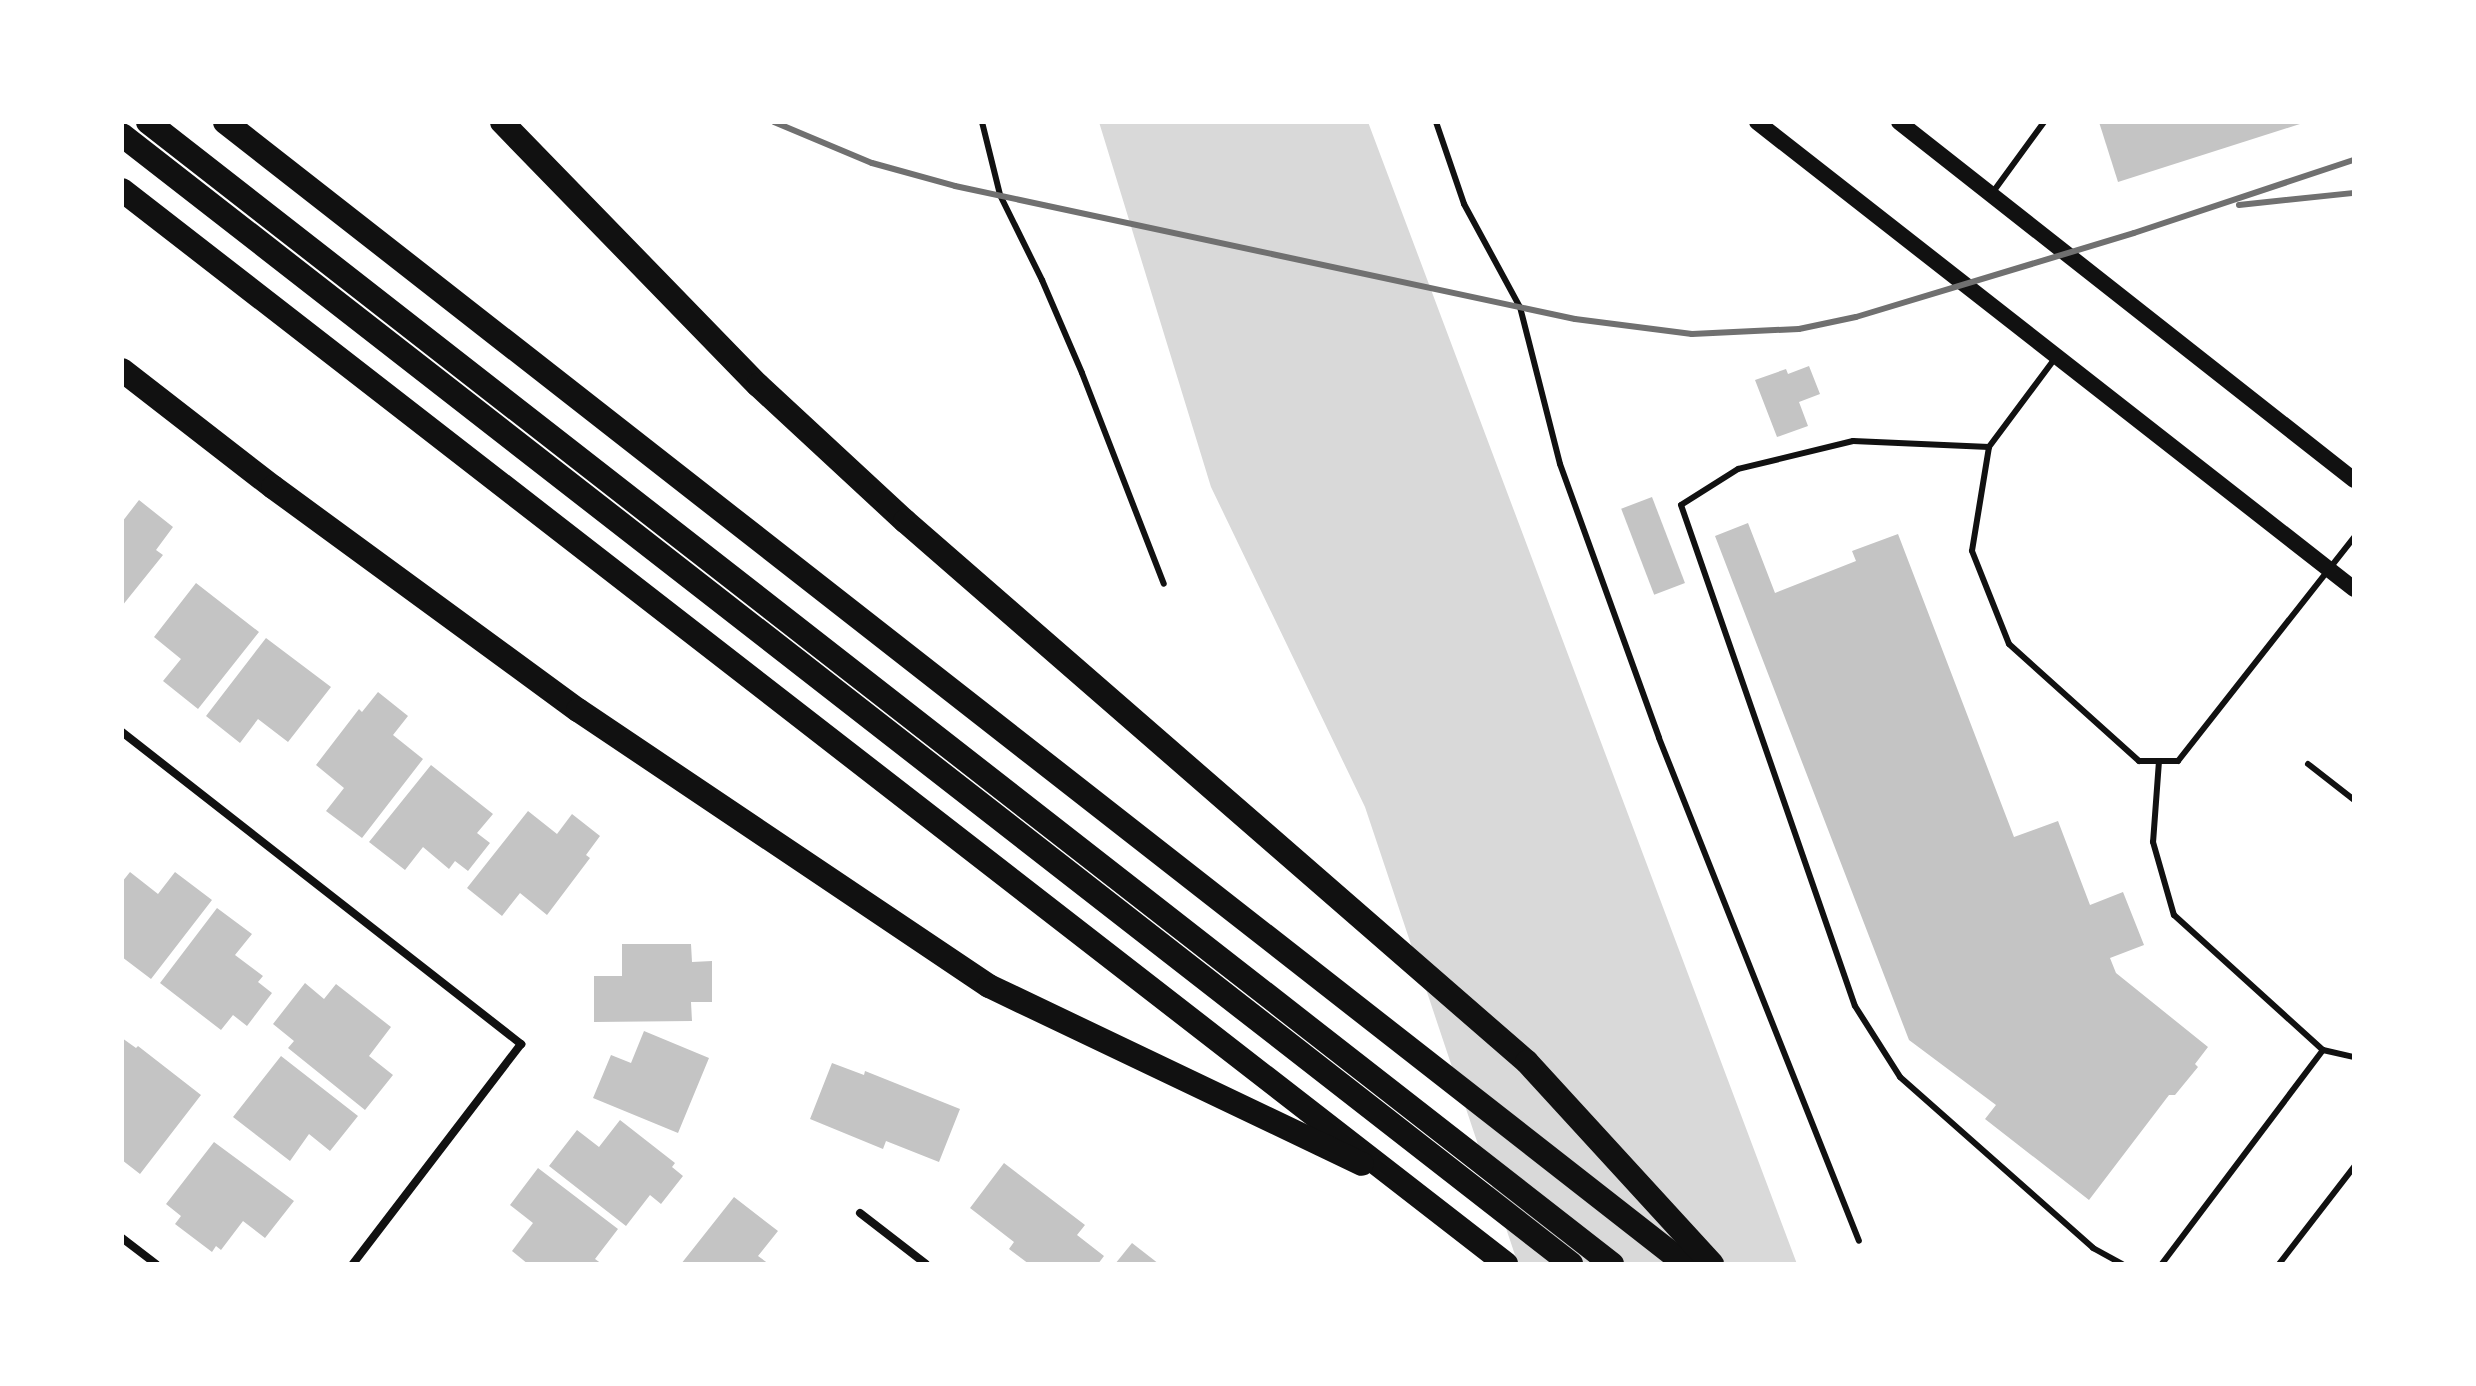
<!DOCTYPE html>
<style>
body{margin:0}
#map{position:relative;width:2476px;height:1386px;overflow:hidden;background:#fff;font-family:"Exo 2",sans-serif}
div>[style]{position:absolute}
.water>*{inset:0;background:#d9d9d9}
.building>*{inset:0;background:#c4c4c4;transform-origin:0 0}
.service>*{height:6px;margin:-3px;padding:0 3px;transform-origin:3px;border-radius:3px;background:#111}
.minor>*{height:8px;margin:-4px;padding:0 4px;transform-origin:4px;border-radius:4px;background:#111}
.secondary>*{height:16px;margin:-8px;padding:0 8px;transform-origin:8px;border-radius:8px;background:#111}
.motorway>*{height:24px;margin:-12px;padding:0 12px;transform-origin:12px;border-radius:12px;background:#111}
.rail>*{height:6px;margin:-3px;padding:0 3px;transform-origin:3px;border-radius:3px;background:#707070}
span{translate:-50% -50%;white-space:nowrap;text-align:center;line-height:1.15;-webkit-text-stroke:7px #fff;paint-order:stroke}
.frame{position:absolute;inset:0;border:124px solid #fff;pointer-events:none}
</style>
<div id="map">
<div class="water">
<div style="clip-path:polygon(1099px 122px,1368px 122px,1797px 1264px,1518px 1264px,1365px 807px,1211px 487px)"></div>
</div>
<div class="building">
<div style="clip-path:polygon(2099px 122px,2303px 122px,2303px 123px,2118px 182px)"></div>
<div style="clip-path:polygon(1809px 366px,1820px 394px,1799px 402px,1808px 426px,1777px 437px,1755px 380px,1786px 369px,1788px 374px)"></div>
<div style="left:1652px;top:497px;width:92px;height:33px;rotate:69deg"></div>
<div style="clip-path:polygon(139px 500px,173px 527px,156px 550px,163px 555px,122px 606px,122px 522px)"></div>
<div style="clip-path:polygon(1748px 523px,1775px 593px,1856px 561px,1852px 551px,1898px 534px,2014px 837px,2058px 821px,2090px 905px,2123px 892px,2144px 945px,2110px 958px,2116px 973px,2208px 1047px,2195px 1064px,2198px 1067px,2175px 1095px,2169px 1095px,2089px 1200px,1985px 1119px,1996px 1105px,1909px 1040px,1715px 536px)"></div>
<div style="clip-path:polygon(196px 583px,259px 632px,198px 709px,163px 681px,181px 659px,154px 637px)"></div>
<div style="clip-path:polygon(266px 638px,331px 687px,288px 742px,258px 719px,240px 743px,206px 716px)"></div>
<div style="clip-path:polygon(378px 692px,408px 716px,393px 735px,423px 759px,362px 838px,326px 811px,344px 788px,316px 765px,359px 709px,362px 712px)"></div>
<div style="clip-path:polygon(431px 765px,493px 814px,477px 833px,490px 843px,468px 871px,455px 861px,449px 869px,423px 847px,405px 870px,369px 842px)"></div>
<div style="clip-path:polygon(528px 811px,557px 834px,572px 814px,600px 836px,586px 855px,590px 858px,547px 915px,520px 893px,502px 916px,467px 888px)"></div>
<div style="clip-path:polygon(130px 872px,158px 894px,175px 872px,212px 900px,151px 979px,122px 957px,122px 882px)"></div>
<div style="clip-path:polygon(217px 908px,252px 934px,235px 955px,263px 976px,258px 982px,272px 993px,247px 1026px,233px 1015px,221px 1030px,160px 983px)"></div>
<div style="clip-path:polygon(622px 944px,691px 944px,692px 962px,712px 961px,712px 1002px,691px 1002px,692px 1021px,594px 1022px,594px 976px,622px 976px)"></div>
<div style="clip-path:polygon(305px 983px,324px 999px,336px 984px,391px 1027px,369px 1056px,393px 1075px,365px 1110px,288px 1048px,294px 1041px,273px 1024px)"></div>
<div style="clip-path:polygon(644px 1031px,709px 1058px,678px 1133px,593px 1098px,611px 1055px,631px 1063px)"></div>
<div style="clip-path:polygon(122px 1038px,136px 1048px,138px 1046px,201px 1095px,140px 1174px,122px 1160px)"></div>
<div style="clip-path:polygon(281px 1056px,358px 1116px,330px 1151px,309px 1134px,290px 1161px,233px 1117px)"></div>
<div style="clip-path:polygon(832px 1063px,864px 1075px,865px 1071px,960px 1109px,939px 1162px,886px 1141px,883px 1149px,810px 1119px)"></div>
<div style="clip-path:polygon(620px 1120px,675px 1163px,672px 1167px,683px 1176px,661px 1204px,650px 1195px,626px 1226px,549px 1166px,577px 1130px,599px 1147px)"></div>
<div style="clip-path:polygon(214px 1142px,294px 1201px,265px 1238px,243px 1221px,221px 1250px,216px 1246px,212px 1252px,175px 1224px,181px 1216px,166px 1204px)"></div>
<div style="clip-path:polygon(1004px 1163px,1085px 1225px,1077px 1235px,1104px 1256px,1098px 1264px,1029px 1264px,1009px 1249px,1014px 1242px,970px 1208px)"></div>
<div style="clip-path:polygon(538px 1168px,618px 1229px,595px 1259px,602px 1264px,528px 1264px,512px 1251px,533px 1223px,510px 1205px)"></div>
<div style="clip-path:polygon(734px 1197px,778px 1231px,758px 1256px,769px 1264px,681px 1264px)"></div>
<div style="clip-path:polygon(1132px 1243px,1159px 1264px,1115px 1264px)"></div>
</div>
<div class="service">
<div style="left:982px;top:122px;width:75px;rotate:76.1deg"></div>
<div style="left:1000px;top:195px;width:95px;rotate:63.7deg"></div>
<div style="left:1042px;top:280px;width:101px;rotate:66.7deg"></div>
<div style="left:1082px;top:373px;width:226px;rotate:68.8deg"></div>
<div style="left:1436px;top:122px;width:87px;rotate:71.1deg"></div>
<div style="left:1464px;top:204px;width:117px;rotate:61.5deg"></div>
<div style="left:1520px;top:307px;width:162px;rotate:75.7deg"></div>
<div style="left:1560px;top:464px;width:291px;rotate:70.1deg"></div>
<div style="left:1659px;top:738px;width:541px;rotate:68.32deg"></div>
<div style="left:1993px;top:192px;width:87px;rotate:-53.9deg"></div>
<div style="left:2056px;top:357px;width:112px;rotate:126.7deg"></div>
<div style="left:1989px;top:447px;width:105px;rotate:99.3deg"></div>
<div style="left:1972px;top:551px;width:100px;rotate:68.3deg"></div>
<div style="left:2009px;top:644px;width:175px;rotate:42deg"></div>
<div style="left:2139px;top:761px;width:39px"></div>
<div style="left:2178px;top:761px;width:285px;rotate:-51.8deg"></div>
<div style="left:1989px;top:447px;width:136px;rotate:-177.5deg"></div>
<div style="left:1853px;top:441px;width:118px;rotate:166.3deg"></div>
<div style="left:1738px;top:469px;width:67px;rotate:147.7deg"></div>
<div style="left:1681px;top:505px;width:530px;rotate:70.85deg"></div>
<div style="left:1855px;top:1006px;width:84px;rotate:57.6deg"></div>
<div style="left:1900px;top:1077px;width:258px;rotate:41.5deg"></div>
<div style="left:2093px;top:1248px;width:33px;rotate:29deg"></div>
<div style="left:2159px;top:761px;width:81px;rotate:94.2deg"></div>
<div style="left:2153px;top:842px;width:76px;rotate:74deg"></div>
<div style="left:2174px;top:915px;width:201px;rotate:42.2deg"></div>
<div style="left:2323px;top:1050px;width:268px;rotate:127deg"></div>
<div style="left:2308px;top:764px;width:58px;rotate:38deg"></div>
<div style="left:2323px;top:1050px;width:32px;rotate:13deg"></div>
<div style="left:2279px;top:1264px;width:123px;rotate:-52.3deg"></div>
</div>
<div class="minor">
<div style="left:122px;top:732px;width:507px;rotate:38.02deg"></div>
<div style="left:521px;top:1044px;width:277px;rotate:127.4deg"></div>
<div style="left:860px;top:1213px;width:83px;rotate:37.7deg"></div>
<div style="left:122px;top:1238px;width:43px;rotate:37.4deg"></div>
</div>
<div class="secondary">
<div style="left:1757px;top:122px;width:758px;rotate:38.03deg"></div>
<div style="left:1899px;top:122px;width:579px;rotate:38.2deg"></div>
</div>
<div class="motorway">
<div style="left:148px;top:122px;width:1857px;rotate:37.96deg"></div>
<div style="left:225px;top:122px;width:1854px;rotate:38.03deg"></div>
<div style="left:502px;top:122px;width:367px;rotate:45.8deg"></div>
<div style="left:758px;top:385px;width:200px;rotate:42.8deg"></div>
<div style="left:905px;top:521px;width:824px;rotate:41.02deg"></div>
<div style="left:1527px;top:1062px;width:274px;rotate:47.5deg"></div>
<div style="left:122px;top:135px;width:1837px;rotate:37.92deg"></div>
<div style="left:122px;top:190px;width:1752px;rotate:37.81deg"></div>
<div style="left:122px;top:370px;width:191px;rotate:37.8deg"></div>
<div style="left:273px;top:487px;width:378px;rotate:36.2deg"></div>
<div style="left:578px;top:710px;width:495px;rotate:33.9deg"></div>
<div style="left:989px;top:986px;width:413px;rotate:25.5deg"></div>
</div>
<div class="rail">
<div style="left:774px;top:122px;width:106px;rotate:22.7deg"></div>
<div style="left:872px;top:163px;width:86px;rotate:15.5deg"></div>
<div style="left:955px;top:186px;width:634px;rotate:12.11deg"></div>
<div style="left:1575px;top:319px;width:118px;rotate:7.3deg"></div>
<div style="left:1692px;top:334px;width:107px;rotate:-2.7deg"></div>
<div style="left:1799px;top:329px;width:58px;rotate:-11.9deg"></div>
<div style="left:1856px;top:317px;width:290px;rotate:-16.8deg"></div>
<div style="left:2134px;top:233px;width:232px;rotate:-18.4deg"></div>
<div style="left:2239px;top:205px;width:116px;rotate:-6deg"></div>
</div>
<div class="frame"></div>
</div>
